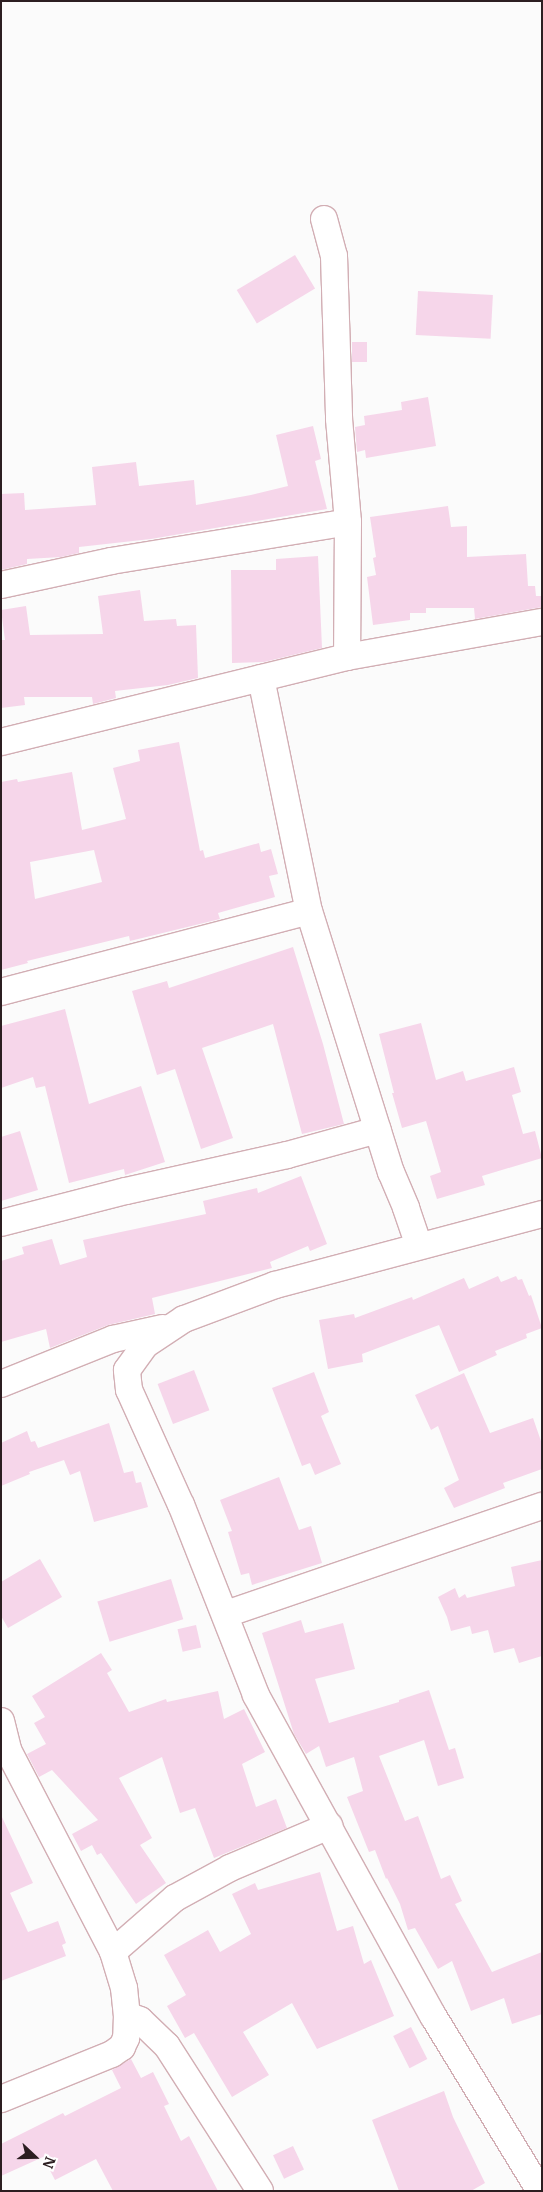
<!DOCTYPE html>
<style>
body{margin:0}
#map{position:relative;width:543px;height:2192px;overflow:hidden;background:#fbfbfb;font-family:Merriweather,serif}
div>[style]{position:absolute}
.building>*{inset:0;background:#f6d6ea;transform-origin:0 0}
.roads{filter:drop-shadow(1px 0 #d2aeb4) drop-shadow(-1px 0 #d2aeb4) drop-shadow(0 1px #d2aeb4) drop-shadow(0 -1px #d2aeb4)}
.minor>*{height:26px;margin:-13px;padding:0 13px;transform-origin:13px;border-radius:13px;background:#fff}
span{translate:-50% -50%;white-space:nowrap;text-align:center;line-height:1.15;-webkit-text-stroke:4px #fff;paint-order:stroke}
.frame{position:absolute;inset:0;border:2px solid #2c1e21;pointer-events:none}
.north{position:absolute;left:10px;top:2132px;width:50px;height:50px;-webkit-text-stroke:4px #fff;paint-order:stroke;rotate:111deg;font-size:14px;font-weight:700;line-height:20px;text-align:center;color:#2c1e21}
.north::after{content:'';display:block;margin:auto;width:18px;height:22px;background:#2c1e21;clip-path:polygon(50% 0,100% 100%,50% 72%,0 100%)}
</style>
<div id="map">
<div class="building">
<div style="left:295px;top:255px;width:39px;height:68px;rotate:59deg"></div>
<div style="left:418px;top:291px;width:75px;height:44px;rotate:3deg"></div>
<div style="left:352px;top:342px;width:15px;height:20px"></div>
<div style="clip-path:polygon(428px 397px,436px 446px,366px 458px,365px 450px,357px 452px,355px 427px,365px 425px,364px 416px,402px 410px,401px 402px)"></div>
<div style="clip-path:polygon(313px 426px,321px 459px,315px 461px,327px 509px,151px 539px,79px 547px,79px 553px,61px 557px,27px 559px,27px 564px,1px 570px,1px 494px,24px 493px,25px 510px,96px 505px,92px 467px,136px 462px,139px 486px,194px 480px,196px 505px,251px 495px,288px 486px,276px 435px)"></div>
<div style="clip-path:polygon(448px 506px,451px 527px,467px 526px,467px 557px,526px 554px,528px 586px,535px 586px,536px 596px,542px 596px,542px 607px,475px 619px,474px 608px,426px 608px,426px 613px,410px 613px,410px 620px,373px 625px,367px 577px,376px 575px,373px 558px,376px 557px,370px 517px)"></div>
<div style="clip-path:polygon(318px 556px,322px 648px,264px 662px,232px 663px,231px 570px,276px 570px,276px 559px)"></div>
<div style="clip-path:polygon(140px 590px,144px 621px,176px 619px,177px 626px,196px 625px,198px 678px,168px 685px,115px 691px,116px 698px,93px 704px,92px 697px,24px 697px,25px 705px,1px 708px,1px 640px,5px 640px,1px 610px,26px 606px,30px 635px,103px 634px,98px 596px)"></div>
<div style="clip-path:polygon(evenodd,179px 742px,200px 851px,203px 850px,205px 858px,259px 843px,261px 852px,271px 849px,278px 874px,269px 876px,275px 897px,218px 913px,220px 919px,130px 941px,129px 936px,27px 961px,28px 963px,1px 970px,1px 782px,17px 779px,18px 782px,72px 772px,82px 830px,126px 819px,113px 768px,140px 761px,138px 750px,179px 742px,94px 850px,102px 882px,35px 899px,30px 862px,94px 850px)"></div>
<div style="clip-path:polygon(293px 947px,323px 1044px,344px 1124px,302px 1134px,273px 1024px,202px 1048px,233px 1138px,201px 1149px,175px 1069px,157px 1075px,132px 991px,167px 981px,169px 988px)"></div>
<div style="clip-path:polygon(65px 1009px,89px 1104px,141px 1086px,165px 1162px,125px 1175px,124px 1169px,69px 1183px,45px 1086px,36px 1088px,33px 1077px,1px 1088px,1px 1026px)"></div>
<div style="clip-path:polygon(421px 1023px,436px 1080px,463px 1071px,466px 1081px,514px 1067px,521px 1092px,512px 1095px,523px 1134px,535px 1131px,542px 1158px,482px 1176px,485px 1185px,437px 1199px,430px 1176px,441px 1172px,426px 1121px,402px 1128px,392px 1093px,394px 1093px,379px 1034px)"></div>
<div style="clip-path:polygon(20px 1131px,38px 1190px,1px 1201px,1px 1137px)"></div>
<div style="clip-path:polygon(301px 1176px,327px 1244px,310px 1251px,308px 1246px,270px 1262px,272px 1268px,152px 1298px,155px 1314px,108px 1325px,50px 1348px,46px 1329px,1px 1342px,1px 1261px,24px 1254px,22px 1247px,52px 1239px,60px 1265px,87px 1257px,83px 1240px,206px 1214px,203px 1201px,257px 1188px,258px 1193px)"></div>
<div style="clip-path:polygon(498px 1276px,501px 1282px,516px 1276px,518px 1280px,522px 1279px,529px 1296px,531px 1295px,542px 1328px,526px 1334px,527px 1338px,495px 1351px,497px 1355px,459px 1372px,439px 1325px,362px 1354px,363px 1362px,328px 1369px,319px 1320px,354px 1314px,355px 1318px,412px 1297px,413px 1300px,464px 1278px,469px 1289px)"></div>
<div style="left:194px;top:1370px;width:43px;height:39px;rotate:69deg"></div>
<div style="clip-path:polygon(314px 1372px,329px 1412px,321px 1416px,341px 1464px,315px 1475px,310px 1463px,302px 1466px,272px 1388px)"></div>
<div style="clip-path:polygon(464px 1373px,490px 1433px,533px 1418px,542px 1444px,542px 1469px,503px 1483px,505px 1488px,454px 1508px,444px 1488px,459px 1480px,438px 1426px,431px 1430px,415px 1395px)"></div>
<div style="clip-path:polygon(109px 1423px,124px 1473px,133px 1471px,136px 1483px,141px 1482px,148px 1507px,94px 1522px,80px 1471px,70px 1475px,64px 1460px,29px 1472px,30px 1474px,1px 1486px,1px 1443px,27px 1431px,31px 1442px,35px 1441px,38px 1448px)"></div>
<div style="clip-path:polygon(279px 1477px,299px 1530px,311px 1526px,322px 1563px,252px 1585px,249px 1573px,241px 1575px,228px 1532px,232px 1531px,220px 1500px)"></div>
<div style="clip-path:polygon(40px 1559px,62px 1597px,8px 1628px,1px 1616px,1px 1582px)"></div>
<div style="clip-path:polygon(542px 1560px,542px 1656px,519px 1663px,514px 1648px,494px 1653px,488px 1630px,472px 1634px,470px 1626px,451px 1631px,447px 1617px,438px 1597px,455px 1588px,459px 1598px,465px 1594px,467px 1598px,515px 1586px,511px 1567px)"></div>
<div style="left:171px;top:1579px;width:42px;height:77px;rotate:73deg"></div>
<div style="clip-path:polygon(301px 1620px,305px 1633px,343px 1623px,355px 1669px,315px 1679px,329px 1723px,399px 1702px,399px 1700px,429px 1690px,449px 1750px,455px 1748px,464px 1778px,438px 1786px,424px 1740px,379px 1756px,405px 1821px,418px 1816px,441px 1879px,450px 1875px,462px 1901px,455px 1904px,492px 1972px,542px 1952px,542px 2014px,512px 2024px,504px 1998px,471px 2011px,452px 1961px,438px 1969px,415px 1928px,408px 1930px,400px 1904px,387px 1878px,386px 1879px,375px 1850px,369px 1852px,347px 1797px,363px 1791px,354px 1757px,326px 1767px,319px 1746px,306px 1754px,294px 1734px,262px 1633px)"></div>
<div style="left:196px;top:1625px;width:23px;height:19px;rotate:77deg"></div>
<div style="clip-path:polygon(101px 1653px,112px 1670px,107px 1673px,129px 1712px,166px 1699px,167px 1702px,218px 1691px,224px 1719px,244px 1709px,265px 1752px,242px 1764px,256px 1807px,276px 1799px,287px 1828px,214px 1858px,195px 1808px,180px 1813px,162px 1757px,119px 1778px,152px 1838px,140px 1845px,166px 1883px,136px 1904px,101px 1853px,97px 1855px,92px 1845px,81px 1851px,72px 1834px,98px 1820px,52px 1770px,39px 1777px,27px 1754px,46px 1744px,34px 1723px,45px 1717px,32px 1696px)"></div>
<div style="clip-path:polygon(1px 1815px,33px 1883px,10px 1893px,28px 1932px,58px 1921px,66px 1943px,62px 1945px,66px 1956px,1px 1981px)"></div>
<div style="clip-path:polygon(320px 1872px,337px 1931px,353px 1926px,364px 1964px,371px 1960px,394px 2016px,317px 2049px,292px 2003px,243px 2032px,269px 2075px,232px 2097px,194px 2033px,185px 2038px,167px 2006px,186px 1995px,164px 1955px,208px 1930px,220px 1952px,251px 1934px,232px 1894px,255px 1883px,258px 1890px)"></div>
<div style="left:411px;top:2027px;width:36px;height:20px;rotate:63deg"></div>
<div style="clip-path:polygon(131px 2059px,141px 2078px,153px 2072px,169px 2104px,164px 2106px,181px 2141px,189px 2136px,218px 2191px,113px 2191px,96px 2159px,55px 2180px,43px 2157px,1px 2176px,1px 2144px,63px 2113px,65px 2116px,121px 2088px,112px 2070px)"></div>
<div style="clip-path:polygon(444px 2091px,453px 2117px,485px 2183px,471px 2191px,399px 2191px,372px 2120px)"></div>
<div style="left:293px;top:2146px;width:26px;height:22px;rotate:65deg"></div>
</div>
<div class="roads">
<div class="minor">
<div style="left:324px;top:219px;width:38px;rotate:75deg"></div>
<div style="left:334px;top:256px;width:163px;rotate:88.2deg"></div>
<div style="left:339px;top:419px;width:103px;rotate:85deg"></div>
<div style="left:348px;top:522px;width:135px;rotate:90.4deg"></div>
<div style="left:1px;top:585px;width:113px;rotate:-12.3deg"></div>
<div style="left:111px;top:561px;width:240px;rotate:-9.3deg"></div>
<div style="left:261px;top:678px;width:238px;rotate:78.4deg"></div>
<div style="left:309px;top:911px;width:274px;rotate:72.6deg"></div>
<div style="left:391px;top:1172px;width:39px;rotate:67deg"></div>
<div style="left:406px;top:1208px;width:40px;rotate:71.1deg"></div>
<div style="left:1px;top:742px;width:356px;rotate:-13.8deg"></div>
<div style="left:347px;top:657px;width:198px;rotate:-10.2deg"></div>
<div style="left:1px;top:992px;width:318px;rotate:-14.7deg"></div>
<div style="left:1px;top:1223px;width:129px;rotate:-14.4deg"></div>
<div style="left:126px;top:1191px;width:165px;rotate:-12.6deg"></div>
<div style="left:287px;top:1155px;width:94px;rotate:-15.4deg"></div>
<div style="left:1px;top:1384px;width:121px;rotate:-21.9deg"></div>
<div style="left:113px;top:1339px;width:51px;rotate:-12.4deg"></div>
<div style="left:226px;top:1614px;width:334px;rotate:-18.9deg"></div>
<div style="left:1px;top:1721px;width:30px;rotate:76deg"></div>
<div style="left:8px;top:1750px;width:228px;rotate:62.5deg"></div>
<div style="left:113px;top:1952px;width:38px;rotate:73deg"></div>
<div style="left:124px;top:1988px;width:27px;rotate:84deg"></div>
<div style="left:127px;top:2015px;width:23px;rotate:92deg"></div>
<div style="left:126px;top:2038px;width:10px;rotate:114deg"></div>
<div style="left:122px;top:2047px;width:12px;rotate:145deg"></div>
<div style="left:112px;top:2054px;width:120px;rotate:157.9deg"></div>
<div style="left:113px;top:1952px;width:82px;rotate:-41.1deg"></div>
<div style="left:175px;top:1898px;width:63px;rotate:-28.6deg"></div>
<div style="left:230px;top:1868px;width:108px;rotate:-23deg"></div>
<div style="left:127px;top:2015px;width:14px;rotate:21deg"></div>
<div style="left:140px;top:2020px;width:37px;rotate:44deg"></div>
<div style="left:167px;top:2046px;width:172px;rotate:57.3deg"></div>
<div style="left:540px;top:2191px;width:205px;rotate:-121.4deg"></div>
<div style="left:433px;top:2016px;width:367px;rotate:-118.9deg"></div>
<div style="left:256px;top:1695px;width:204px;rotate:-111.5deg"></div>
<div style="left:181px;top:1505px;width:126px;rotate:-114.3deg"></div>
<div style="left:129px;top:1390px;width:20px;rotate:-96deg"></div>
<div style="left:127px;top:1370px;width:31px;rotate:-54deg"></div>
<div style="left:145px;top:1345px;width:47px;rotate:-33.7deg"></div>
<div style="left:184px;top:1319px;width:97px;rotate:-20.5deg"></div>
<div style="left:275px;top:1285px;width:276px;rotate:-14.9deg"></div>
</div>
</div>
<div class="frame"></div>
<div class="north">N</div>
</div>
